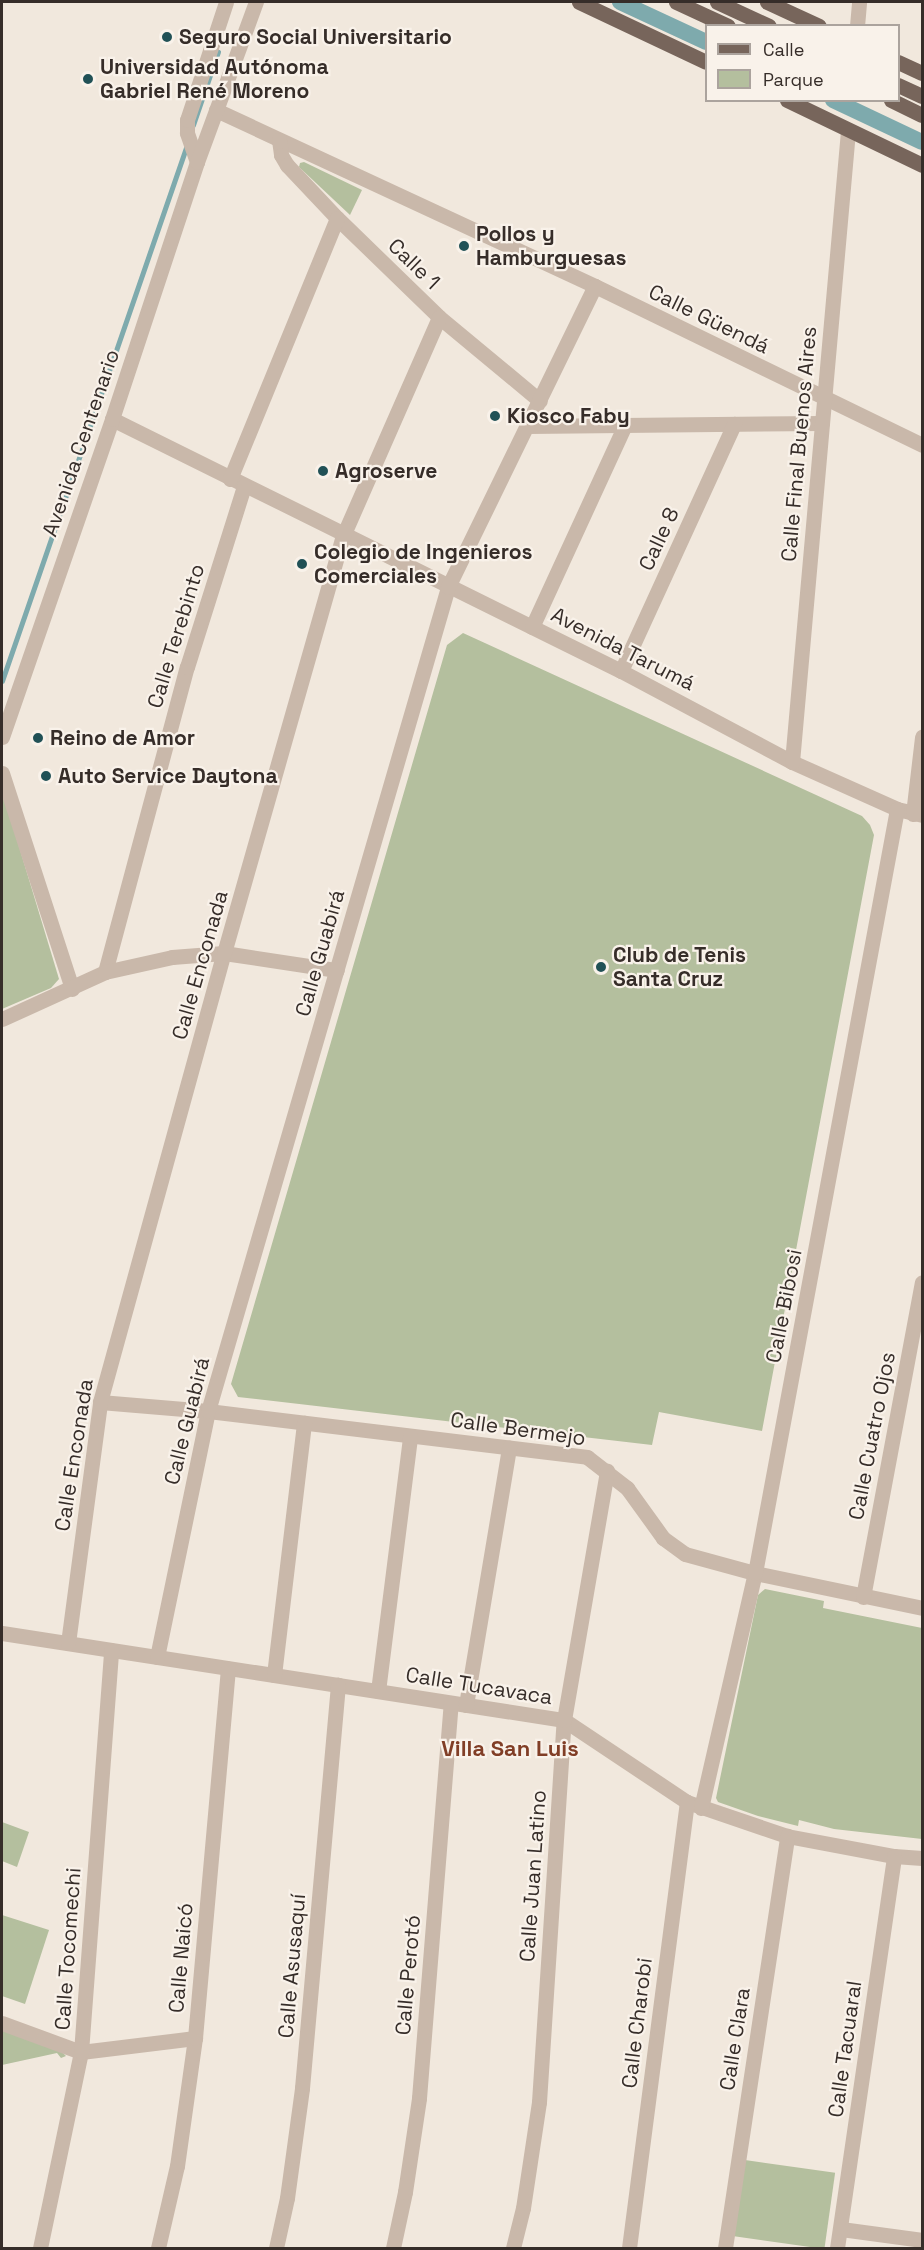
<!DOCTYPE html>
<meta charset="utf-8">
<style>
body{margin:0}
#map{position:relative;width:924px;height:2250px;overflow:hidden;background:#f1e8dd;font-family:"Space Grotesk",sans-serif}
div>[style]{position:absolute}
.green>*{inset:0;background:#b4bf9e;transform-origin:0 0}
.stream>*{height:4.5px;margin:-2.25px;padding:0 2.25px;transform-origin:2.25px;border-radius:2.25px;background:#7eaaad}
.canal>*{height:16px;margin:-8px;padding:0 8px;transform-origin:8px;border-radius:8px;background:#7eaaad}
.minor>*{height:15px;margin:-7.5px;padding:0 7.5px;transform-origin:7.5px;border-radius:7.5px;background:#c9b8aa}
.major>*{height:15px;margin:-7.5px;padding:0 7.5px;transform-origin:7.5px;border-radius:7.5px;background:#77655b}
.dots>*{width:16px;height:16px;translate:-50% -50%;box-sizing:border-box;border:3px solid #f9f2ea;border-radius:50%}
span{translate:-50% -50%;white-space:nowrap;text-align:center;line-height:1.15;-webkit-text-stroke:4.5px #f9f2ea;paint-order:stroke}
.poi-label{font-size:21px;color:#362d29;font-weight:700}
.left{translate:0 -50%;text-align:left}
.street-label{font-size:21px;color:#362d29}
.neighbourhood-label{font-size:22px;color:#813e26;font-weight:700}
.frame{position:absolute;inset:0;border:3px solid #362d29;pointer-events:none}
.legend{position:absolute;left:705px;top:24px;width:195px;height:78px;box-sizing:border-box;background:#f9f2ea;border:2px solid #aba39d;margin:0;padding:8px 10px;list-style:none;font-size:18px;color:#362d29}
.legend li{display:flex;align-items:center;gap:12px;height:30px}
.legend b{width:30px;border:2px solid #aba39d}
</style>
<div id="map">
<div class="green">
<div style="clip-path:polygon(304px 162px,362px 190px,350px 215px,299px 167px,300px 163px)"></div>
<div style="clip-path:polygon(463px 633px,862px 816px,870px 825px,874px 835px,762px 1431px,659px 1412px,652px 1445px,238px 1397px,231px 1384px,447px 645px)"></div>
<div style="clip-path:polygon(2px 790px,59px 979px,51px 988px,2px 1009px)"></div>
<div style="clip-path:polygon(765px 1589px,824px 1601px,823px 1608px,922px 1628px,922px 1839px,834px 1829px,799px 1820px,798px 1826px,758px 1816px,718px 1802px,716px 1798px,758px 1595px)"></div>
<div style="clip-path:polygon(2px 1822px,29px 1832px,17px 1867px,2px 1861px)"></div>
<div style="clip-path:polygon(2px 1915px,49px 1930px,25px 2004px,2px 1996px)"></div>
<div style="clip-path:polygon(2px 2026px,54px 2044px,66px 2056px,61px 2058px,57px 2053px,2px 2065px)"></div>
<div style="left:745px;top:2160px;width:91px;height:77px;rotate:8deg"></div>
</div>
<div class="stream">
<div style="left:193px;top:125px;width:77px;rotate:-71.1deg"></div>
<div style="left:2px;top:681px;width:567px;rotate:-70.96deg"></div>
</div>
<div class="canal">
<div style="left:620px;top:2px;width:95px;rotate:24.9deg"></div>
<div style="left:833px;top:100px;width:98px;rotate:25.3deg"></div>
</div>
<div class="minor">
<div style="left:857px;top:26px;width:24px;rotate:-85deg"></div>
<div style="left:216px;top:110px;width:418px;rotate:24.9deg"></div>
<div style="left:595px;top:286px;width:364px;rotate:25.9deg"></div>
<div style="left:279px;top:140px;width:15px;rotate:82deg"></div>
<div style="left:281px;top:155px;width:12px;rotate:59deg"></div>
<div style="left:287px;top:165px;width:73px;rotate:46.7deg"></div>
<div style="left:337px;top:218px;width:142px;rotate:44.1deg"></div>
<div style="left:439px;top:317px;width:131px;rotate:39.7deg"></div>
<div style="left:197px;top:162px;width:31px;rotate:-109deg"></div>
<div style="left:187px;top:133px;width:13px;rotate:-90deg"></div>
<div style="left:187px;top:120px;width:124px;rotate:-71.7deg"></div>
<div style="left:112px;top:419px;width:568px;rotate:26.34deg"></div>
<div style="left:621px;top:671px;width:194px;rotate:28deg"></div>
<div style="left:792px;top:762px;width:115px;rotate:24.1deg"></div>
<div style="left:897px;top:809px;width:26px;rotate:13deg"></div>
<div style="left:528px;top:426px;width:294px;rotate:-0.6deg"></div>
<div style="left:230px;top:479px;width:282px;rotate:-67.7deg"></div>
<div style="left:532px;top:627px;width:222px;rotate:-65.3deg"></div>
<div style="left:621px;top:671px;width:272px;rotate:-65.4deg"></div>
<div style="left:2px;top:737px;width:336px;rotate:-70.9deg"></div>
<div style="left:112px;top:419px;width:271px;rotate:-71.7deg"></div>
<div style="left:197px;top:162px;width:171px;rotate:-69.8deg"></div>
<div style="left:792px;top:762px;width:633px;rotate:-84.93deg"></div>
<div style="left:2px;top:773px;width:227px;rotate:72deg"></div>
<div style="left:913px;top:814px;width:78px;rotate:-83.3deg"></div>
<div style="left:105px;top:972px;width:316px;rotate:-75deg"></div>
<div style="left:187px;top:667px;width:190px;rotate:-72.5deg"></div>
<div style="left:2px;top:1019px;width:113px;rotate:-24.5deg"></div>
<div style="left:105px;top:972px;width:69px;rotate:-12.6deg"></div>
<div style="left:172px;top:957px;width:52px;rotate:-4.4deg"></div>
<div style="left:224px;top:953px;width:114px;rotate:8.6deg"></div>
<div style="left:100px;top:1402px;width:108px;rotate:4.8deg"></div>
<div style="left:208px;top:1411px;width:382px;rotate:6.9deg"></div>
<div style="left:587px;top:1457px;width:51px;rotate:37.8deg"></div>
<div style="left:627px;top:1488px;width:62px;rotate:54.2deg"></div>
<div style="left:663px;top:1538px;width:27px;rotate:36deg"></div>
<div style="left:685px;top:1554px;width:73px;rotate:15.2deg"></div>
<div style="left:755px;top:1573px;width:171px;rotate:11.8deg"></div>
<div style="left:863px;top:1597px;width:320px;rotate:-79.4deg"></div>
<div style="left:2px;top:1633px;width:569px;rotate:8.8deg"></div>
<div style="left:564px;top:1720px;width:148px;rotate:33.7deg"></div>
<div style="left:687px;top:1802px;width:106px;rotate:18.8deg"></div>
<div style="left:787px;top:1836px;width:109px;rotate:10.6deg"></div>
<div style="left:894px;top:1856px;width:28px;rotate:4deg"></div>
<div style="left:68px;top:1643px;width:243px;rotate:-82.4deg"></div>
<div style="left:100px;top:1402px;width:466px;rotate:-74.6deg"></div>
<div style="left:224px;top:953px;width:434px;rotate:-74.1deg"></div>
<div style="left:343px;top:536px;width:239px;rotate:-66.3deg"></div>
<div style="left:157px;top:1657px;width:251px;rotate:-78.3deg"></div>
<div style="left:208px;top:1411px;width:858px;rotate:-73.76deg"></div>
<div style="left:448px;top:587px;width:335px;rotate:-64deg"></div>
<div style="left:274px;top:1675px;width:254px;rotate:-83.2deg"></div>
<div style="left:378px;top:1691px;width:257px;rotate:-82.8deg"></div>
<div style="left:466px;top:1705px;width:261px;rotate:-80.5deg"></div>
<div style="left:701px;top:1808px;width:241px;rotate:-77.1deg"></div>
<div style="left:755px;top:1573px;width:777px;rotate:-79.47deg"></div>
<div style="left:2px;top:2023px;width:84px;rotate:20.2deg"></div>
<div style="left:81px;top:2052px;width:115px;rotate:-7deg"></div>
<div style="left:841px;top:2229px;width:82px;rotate:7.7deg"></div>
<div style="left:40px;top:2248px;width:200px;rotate:-78.2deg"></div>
<div style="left:81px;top:2052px;width:403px;rotate:-85.7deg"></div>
<div style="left:158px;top:2248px;width:84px;rotate:-77deg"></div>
<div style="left:177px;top:2166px;width:129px;rotate:-82deg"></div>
<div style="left:195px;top:2038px;width:371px;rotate:-84.9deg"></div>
<div style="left:276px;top:2248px;width:51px;rotate:-77.6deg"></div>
<div style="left:287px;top:2198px;width:111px;rotate:-82.2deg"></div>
<div style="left:302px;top:2088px;width:405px;rotate:-84.9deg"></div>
<div style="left:393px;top:2248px;width:57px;rotate:-77.9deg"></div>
<div style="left:405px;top:2192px;width:95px;rotate:-81.5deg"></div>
<div style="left:419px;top:2098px;width:396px;rotate:-85.4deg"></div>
<div style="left:513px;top:2248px;width:41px;rotate:-76deg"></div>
<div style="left:523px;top:2208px;width:107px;rotate:-81.4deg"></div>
<div style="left:539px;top:2102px;width:383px;rotate:-86.3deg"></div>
<div style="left:564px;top:1720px;width:253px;rotate:-80.2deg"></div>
<div style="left:629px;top:2248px;width:450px;rotate:-82.6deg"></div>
<div style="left:725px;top:2248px;width:417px;rotate:-81.4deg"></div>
<div style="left:837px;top:2248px;width:396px;rotate:-81.7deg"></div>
</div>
<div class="major">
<div style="left:579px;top:2px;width:140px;rotate:25.3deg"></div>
<div style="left:676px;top:2px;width:57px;rotate:24.8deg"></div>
<div style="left:717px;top:2px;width:57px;rotate:24.8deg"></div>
<div style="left:767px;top:2px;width:57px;rotate:24.8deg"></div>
<div style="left:898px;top:62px;width:26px;rotate:25deg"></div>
<div style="left:898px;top:85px;width:26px;rotate:25deg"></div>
<div style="left:787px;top:100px;width:150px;rotate:25.7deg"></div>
<div style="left:891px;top:100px;width:34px;rotate:26deg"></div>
</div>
<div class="dots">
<div style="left:167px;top:37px;background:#215156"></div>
<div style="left:88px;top:79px;background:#215156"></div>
<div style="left:464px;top:246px;background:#215156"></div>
<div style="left:495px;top:416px;background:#215156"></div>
<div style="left:323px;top:471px;background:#215156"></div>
<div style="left:302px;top:564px;background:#215156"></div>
<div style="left:38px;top:738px;background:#215156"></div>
<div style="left:46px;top:776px;background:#215156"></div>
<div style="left:601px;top:967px;background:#215156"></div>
</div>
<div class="poi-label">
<span class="left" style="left:179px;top:37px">Seguro Social Universitario</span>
<span class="left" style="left:100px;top:79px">Universidad Autónoma<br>Gabriel René Moreno</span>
<span class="left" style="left:476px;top:246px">Pollos y<br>Hamburguesas</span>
<span class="left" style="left:507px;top:416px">Kiosco Faby</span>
<span class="left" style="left:335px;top:471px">Agroserve</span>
<span class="left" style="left:314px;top:564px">Colegio de Ingenieros<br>Comerciales</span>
<span class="left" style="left:50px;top:738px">Reino de Amor</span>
<span class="left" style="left:58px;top:776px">Auto Service Daytona</span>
<span class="left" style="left:613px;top:967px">Club de Tenis<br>Santa Cruz</span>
</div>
<div class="street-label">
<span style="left:414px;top:264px;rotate:44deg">Calle 1</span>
<span style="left:709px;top:319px;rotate:26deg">Calle Güendá</span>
<span style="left:81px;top:443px;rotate:-71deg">Avenida Centenario</span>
<span style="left:799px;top:444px;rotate:-85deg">Calle Final Buenos Aires</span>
<span style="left:659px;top:539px;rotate:-65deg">Calle 8</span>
<span style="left:176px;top:636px;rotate:-73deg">Calle Terebinto</span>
<span style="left:623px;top:649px;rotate:27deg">Avenida Tarumá</span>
<span style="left:320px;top:953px;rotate:-74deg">Calle Guabirá</span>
<span style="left:200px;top:965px;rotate:-74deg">Calle Enconada</span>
<span style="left:784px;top:1306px;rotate:-79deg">Calle Bibosi</span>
<span style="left:187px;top:1421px;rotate:-76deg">Calle Guabirá</span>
<span style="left:518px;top:1429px;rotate:8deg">Calle Bermejo</span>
<span style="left:872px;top:1436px;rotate:-79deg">Calle Cuatro Ojos</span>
<span style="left:74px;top:1455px;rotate:-81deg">Calle Enconada</span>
<span style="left:479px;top:1686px;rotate:9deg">Calle Tucavaca</span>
<span style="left:533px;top:1876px;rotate:-86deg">Calle Juan Latino</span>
<span style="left:68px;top:1949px;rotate:-86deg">Calle Tocomechi</span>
<span style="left:181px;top:1958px;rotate:-85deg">Calle Naicó</span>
<span style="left:292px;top:1966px;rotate:-85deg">Calle Asusaquí</span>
<span style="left:408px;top:1975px;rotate:-85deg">Calle Perotó</span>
<span style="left:637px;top:2023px;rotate:-83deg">Calle Charobi</span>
<span style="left:735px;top:2039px;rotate:-81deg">Calle Clara</span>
<span style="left:845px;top:2049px;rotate:-82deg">Calle Tacuaral</span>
</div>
<div class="neighbourhood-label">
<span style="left:510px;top:1749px">Villa San Luis</span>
</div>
<div class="frame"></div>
<ul class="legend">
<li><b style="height:8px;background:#77655b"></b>Calle</li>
<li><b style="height:16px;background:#b4bf9e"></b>Parque</li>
</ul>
</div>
